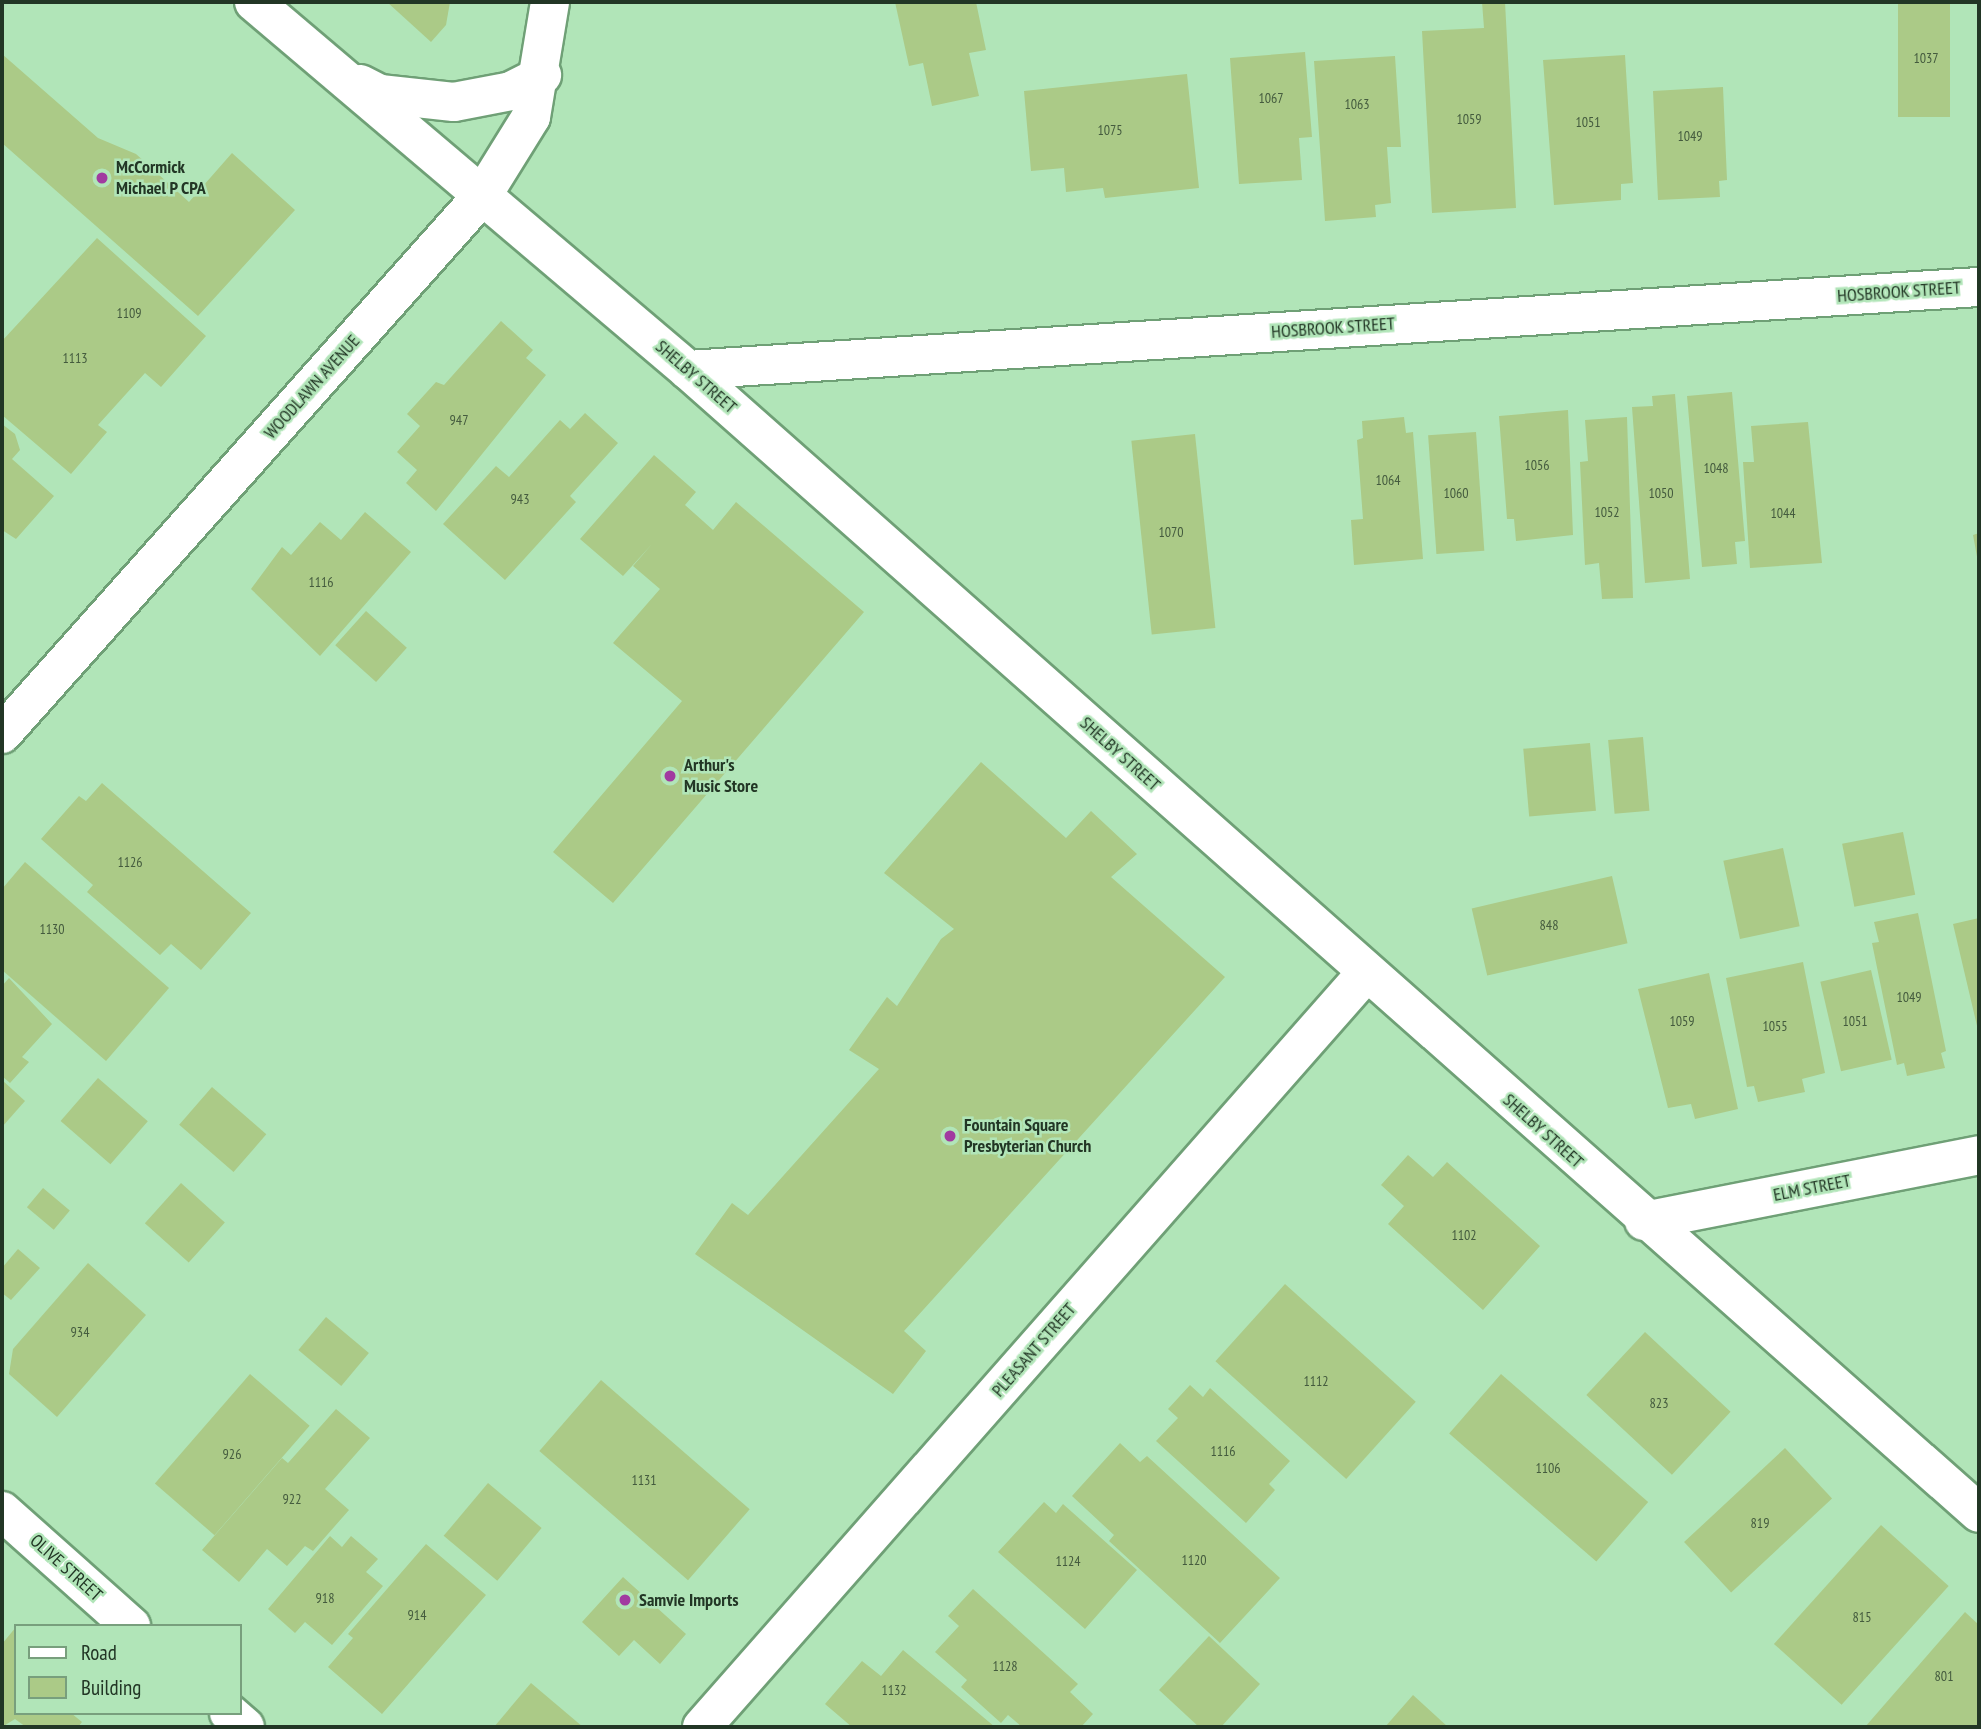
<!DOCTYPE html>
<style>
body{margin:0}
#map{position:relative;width:1981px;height:1729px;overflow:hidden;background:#b1e5b8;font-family:"PT Sans Narrow",sans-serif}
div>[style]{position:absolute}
.building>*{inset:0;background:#abca87;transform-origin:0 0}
.roads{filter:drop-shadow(2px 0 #6fa076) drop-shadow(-2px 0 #6fa076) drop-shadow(0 2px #6fa076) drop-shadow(0 -2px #6fa076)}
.street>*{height:38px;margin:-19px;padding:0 19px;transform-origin:19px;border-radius:19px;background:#fff}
.secondary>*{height:38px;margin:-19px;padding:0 19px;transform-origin:19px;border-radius:19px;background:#fff}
.dots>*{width:19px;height:19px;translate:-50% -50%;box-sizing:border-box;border:4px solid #b1e5b8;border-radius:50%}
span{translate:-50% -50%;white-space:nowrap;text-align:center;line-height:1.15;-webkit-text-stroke:5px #b1e5b8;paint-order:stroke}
.number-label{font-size:14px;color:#445b3e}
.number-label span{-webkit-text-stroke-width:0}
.poi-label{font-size:18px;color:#223625;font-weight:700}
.left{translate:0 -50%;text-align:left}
.street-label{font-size:18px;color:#223625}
.frame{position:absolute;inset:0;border:4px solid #223625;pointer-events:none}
.legend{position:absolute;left:14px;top:1624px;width:228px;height:91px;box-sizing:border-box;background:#b1e5b8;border:2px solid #789f7d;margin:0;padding:9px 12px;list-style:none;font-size:21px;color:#223625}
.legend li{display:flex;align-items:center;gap:14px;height:35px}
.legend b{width:35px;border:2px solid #789f7d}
</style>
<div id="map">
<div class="building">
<div style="clip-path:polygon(387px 2px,450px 2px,446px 25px,431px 42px)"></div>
<div style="clip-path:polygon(895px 2px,976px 2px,986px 50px,969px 53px,979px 96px,932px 106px,923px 63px,909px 66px)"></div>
<div style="clip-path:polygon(1482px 2px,1505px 2px,1516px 208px,1432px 213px,1422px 31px,1484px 28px)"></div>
<div style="left:1898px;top:2px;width:52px;height:115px"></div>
<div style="clip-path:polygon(1305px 52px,1312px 137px,1299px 138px,1302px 180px,1239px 184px,1230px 58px)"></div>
<div style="clip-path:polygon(2px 54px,98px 138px,136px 154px,189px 202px,232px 153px,295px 210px,198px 316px,2px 143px)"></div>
<div style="clip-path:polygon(1625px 55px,1633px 183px,1621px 184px,1621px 200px,1554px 205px,1543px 60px)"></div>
<div style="clip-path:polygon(1395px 56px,1401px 147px,1387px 147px,1391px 203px,1375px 205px,1376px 217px,1325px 221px,1314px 61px)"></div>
<div style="clip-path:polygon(1187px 74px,1199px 188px,1105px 198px,1103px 188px,1066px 192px,1064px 168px,1031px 171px,1024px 91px)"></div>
<div style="clip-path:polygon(1723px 87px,1727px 180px,1719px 181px,1720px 197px,1658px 200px,1653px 91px)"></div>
<div style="clip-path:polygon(97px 238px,206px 336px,161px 387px,145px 373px,98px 425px,107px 432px,71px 474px,2px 415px,2px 341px)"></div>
<div style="clip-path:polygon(501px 321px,533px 350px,526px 358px,546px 375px,436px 511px,406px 483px,417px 470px,397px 452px,420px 426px,407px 414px,436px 382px,444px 385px)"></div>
<div style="clip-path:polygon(1732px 392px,1745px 541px,1735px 542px,1737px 564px,1702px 567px,1687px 396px)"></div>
<div style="clip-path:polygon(1675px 394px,1690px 579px,1645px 583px,1632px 407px,1653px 406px,1652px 396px)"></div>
<div style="clip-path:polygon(1568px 410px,1573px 535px,1516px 541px,1514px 519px,1507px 519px,1499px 416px)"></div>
<div style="clip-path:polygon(585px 413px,618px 443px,570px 496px,576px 502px,505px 580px,443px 524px,496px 466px,509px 477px,560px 420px,570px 429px)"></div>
<div style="clip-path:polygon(1404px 417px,1406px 433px,1413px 432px,1423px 559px,1354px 565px,1351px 520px,1363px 519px,1357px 440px,1363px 438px,1362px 421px)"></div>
<div style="clip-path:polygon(1627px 417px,1633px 598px,1602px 599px,1599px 563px,1585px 565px,1580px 462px,1588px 461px,1585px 420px)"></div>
<div style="clip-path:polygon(1808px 422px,1822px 563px,1750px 568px,1743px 462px,1754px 462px,1751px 426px)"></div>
<div style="clip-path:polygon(2px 424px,15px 434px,20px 450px,12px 459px,54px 496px,16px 539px,2px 530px)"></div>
<div style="left:1476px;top:432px;width:119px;height:48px;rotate:86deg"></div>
<div style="left:1195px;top:434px;width:195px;height:64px;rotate:84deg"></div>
<div style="clip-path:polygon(654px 455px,696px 492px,685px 505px,713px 530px,736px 502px,864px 612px,613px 903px,553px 852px,682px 701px,613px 643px,660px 589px,633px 566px,652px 544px,623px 576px,580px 539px)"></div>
<div style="clip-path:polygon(365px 512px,411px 552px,320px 656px,251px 589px,282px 547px,291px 555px,320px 522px,341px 540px)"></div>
<div style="clip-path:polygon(1979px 533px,1979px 562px,1978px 562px,1973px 535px)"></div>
<div style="left:366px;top:611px;width:55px;height:46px;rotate:42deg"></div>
<div style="left:1643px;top:737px;width:74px;height:35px;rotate:85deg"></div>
<div style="left:1590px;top:743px;width:68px;height:67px;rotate:85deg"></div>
<div style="clip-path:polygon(981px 762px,1066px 838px,1091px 811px,1137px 854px,1111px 877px,1225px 977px,904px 1331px,926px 1351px,893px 1394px,695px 1254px,732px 1203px,748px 1215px,879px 1069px,849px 1050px,887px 997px,897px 1006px,941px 939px,954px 929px,884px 873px)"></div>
<div style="clip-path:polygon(102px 783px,251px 913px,201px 970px,171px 944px,160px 955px,87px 892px,93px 885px,41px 839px,79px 796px,86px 801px)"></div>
<div style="left:1903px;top:832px;width:64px;height:62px;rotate:79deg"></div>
<div style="left:1783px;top:848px;width:80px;height:61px;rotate:78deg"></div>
<div style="clip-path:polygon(25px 862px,169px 988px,106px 1061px,2px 970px,2px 889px)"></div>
<div style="left:1612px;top:876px;width:69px;height:144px;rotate:77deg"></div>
<div style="clip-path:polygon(1918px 913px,1946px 1051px,1941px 1053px,1945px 1068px,1907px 1076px,1904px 1063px,1897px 1065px,1872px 943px,1879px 942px,1874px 922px)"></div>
<div style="clip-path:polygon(1979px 918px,1979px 1030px,1978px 1030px,1953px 924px)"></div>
<div style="clip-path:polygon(1803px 962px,1825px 1073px,1802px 1079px,1805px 1092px,1758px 1102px,1754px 1086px,1747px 1087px,1726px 978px)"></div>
<div style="left:1871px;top:970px;width:92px;height:52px;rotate:77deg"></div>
<div style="clip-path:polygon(1709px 973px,1738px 1109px,1695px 1119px,1691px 1104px,1668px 1108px,1638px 989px)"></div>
<div style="clip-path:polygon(9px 978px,52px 1024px,22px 1057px,29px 1062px,10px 1083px,2px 1076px,2px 986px)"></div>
<div style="left:98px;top:1078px;width:66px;height:57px;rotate:41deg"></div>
<div style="clip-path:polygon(2px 1080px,25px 1101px,2px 1127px)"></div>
<div style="left:212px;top:1087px;width:72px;height:50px;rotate:41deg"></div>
<div style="clip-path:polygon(1408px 1155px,1433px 1177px,1447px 1162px,1540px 1246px,1483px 1310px,1388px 1224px,1404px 1206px,1381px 1185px)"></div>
<div style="left:181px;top:1183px;width:59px;height:54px;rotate:42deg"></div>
<div style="left:43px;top:1188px;width:35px;height:25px;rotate:40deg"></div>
<div style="clip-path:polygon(18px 1249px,40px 1268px,11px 1300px,2px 1293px,2px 1268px)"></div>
<div style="clip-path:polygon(88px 1263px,146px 1315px,57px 1417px,9px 1374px,13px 1349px)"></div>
<div style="left:1285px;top:1284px;width:176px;height:104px;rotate:42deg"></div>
<div style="left:326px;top:1317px;width:56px;height:43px;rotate:40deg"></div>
<div style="left:1645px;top:1332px;width:117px;height:86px;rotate:43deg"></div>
<div style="left:250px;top:1374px;width:79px;height:145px;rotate:41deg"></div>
<div style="left:1501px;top:1374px;width:195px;height:79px;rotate:41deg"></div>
<div style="left:601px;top:1380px;width:197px;height:94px;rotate:41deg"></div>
<div style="clip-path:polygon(1190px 1385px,1203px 1397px,1210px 1388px,1290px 1461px,1269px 1484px,1275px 1490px,1246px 1523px,1156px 1441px,1178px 1418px,1168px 1409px)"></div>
<div style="clip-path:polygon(336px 1409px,370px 1438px,325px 1489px,349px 1510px,313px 1551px,305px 1546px,287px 1566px,267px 1549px,239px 1582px,202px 1550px,282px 1458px,288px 1463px)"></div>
<div style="clip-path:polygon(1120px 1443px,1140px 1462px,1147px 1456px,1280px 1578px,1220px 1643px,1109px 1541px,1114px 1535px,1072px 1496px)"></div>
<div style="left:1785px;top:1448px;width:69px;height:138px;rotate:47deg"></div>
<div style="left:488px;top:1483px;width:70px;height:69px;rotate:40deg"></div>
<div style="clip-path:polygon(1044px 1502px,1056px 1513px,1063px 1504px,1137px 1570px,1085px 1629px,998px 1552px)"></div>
<div style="left:1881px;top:1525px;width:91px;height:160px;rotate:42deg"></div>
<div style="clip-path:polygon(330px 1536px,342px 1547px,351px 1536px,378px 1559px,366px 1572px,383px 1586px,332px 1645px,305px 1622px,295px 1633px,268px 1609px)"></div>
<div style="clip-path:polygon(426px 1544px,486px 1595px,382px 1714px,328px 1667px,353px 1638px,348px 1634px)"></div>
<div style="clip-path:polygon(623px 1577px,686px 1634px,660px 1664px,634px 1640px,619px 1656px,582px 1622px)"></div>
<div style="clip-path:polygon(973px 1589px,1078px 1684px,1070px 1692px,1093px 1714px,1081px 1727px,1022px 1727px,1008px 1715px,1001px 1723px,961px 1687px,967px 1680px,935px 1652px,959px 1626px,948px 1616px)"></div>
<div style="clip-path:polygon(1965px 1612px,1979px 1625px,1979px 1727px,1865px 1727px)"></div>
<div style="clip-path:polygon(16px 1627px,16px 1713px,71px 1713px,82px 1722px,78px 1727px,26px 1727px,15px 1719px,2px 1727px,2px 1644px)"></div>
<div style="clip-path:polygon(1209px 1636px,1260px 1684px,1221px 1727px,1199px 1727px,1159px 1690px)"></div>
<div style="clip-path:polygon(903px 1650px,995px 1727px,852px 1727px,825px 1704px,862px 1661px,881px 1676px)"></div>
<div style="clip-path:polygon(531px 1683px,583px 1727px,494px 1727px)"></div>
<div style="clip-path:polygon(1413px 1695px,1448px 1727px,1385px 1727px)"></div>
</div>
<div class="roads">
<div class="street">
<div style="left:688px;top:370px;width:1294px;rotate:-3.68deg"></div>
<div style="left:2px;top:734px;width:721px;rotate:-48.26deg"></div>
<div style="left:482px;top:196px;width:93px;rotate:-58.2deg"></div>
<div style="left:531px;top:117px;width:117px;rotate:-80.6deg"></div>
<div style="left:1644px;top:1221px;width:341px;rotate:-11.1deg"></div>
<div style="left:2px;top:1511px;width:173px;rotate:41.7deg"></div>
<div style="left:229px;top:1713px;width:21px;rotate:41deg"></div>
<div style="left:702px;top:1727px;width:1005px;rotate:-48.63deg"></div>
</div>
<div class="secondary">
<div style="left:254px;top:2px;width:569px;rotate:40.3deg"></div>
<div style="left:688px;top:370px;width:1724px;rotate:41.52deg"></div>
<div style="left:360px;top:84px;width:22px;rotate:27deg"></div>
<div style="left:380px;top:94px;width:74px;rotate:6.2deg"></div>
<div style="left:454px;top:102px;width:58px;rotate:-10.9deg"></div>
<div style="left:511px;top:91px;width:35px;rotate:-27deg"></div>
</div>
</div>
<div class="dots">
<div style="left:102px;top:178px;background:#a13ba0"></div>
<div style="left:670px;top:776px;background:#a13ba0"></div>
<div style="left:950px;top:1136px;background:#a13ba0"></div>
<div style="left:625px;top:1600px;background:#a13ba0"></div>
</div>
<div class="number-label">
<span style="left:1926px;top:58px">1037</span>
<span style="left:1271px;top:98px">1067</span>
<span style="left:1357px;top:104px">1063</span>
<span style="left:1469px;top:119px">1059</span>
<span style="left:1588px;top:122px">1051</span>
<span style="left:1110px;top:130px">1075</span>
<span style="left:1690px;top:136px">1049</span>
<span style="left:129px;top:313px">1109</span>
<span style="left:75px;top:358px">1113</span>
<span style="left:459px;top:420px">947</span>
<span style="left:1537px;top:465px">1056</span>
<span style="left:1716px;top:468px">1048</span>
<span style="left:1388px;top:480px">1064</span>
<span style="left:1456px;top:493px">1060</span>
<span style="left:1661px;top:493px">1050</span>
<span style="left:520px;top:499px">943</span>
<span style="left:1607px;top:512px">1052</span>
<span style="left:1783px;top:513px">1044</span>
<span style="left:1171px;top:532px">1070</span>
<span style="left:321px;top:582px">1116</span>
<span style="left:130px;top:862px">1126</span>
<span style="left:1549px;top:925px">848</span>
<span style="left:52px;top:929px">1130</span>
<span style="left:1909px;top:997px">1049</span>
<span style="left:1682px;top:1021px">1059</span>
<span style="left:1855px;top:1021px">1051</span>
<span style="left:1775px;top:1026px">1055</span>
<span style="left:1464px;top:1235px">1102</span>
<span style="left:80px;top:1332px">934</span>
<span style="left:1316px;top:1381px">1112</span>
<span style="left:1659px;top:1403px">823</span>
<span style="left:1223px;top:1451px">1116</span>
<span style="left:232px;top:1454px">926</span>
<span style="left:1548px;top:1468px">1106</span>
<span style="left:644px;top:1480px">1131</span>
<span style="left:292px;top:1499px">922</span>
<span style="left:1760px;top:1523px">819</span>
<span style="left:1194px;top:1560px">1120</span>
<span style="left:1068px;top:1561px">1124</span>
<span style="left:325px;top:1598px">918</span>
<span style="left:417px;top:1615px">914</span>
<span style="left:1862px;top:1617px">815</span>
<span style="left:1005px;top:1666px">1128</span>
<span style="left:1944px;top:1676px">801</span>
<span style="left:894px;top:1690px">1132</span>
</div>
<div class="poi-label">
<span class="left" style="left:116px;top:178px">McCormick<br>Michael P CPA</span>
<span class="left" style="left:684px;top:776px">Arthur's<br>Music Store</span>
<span class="left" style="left:964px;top:1136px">Fountain Square<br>Presbyterian Church</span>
<span class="left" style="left:639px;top:1600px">Samvie Imports</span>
</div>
<div class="street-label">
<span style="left:1899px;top:292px;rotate:-4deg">HOSBROOK STREET</span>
<span style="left:1333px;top:328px;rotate:-4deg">HOSBROOK STREET</span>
<span style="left:696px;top:377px;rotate:41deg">SHELBY STREET</span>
<span style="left:312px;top:387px;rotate:-48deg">WOODLAWN AVENUE</span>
<span style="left:1120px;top:754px;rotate:42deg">SHELBY STREET</span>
<span style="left:1543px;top:1131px;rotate:42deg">SHELBY STREET</span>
<span style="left:1812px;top:1188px;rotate:-11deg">ELM STREET</span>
<span style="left:1034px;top:1350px;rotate:-49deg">PLEASANT STREET</span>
<span style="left:66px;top:1568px;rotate:42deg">OLIVE STREET</span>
</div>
<div class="frame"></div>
<ul class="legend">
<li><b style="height:9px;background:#fff"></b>Road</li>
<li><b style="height:19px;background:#abca87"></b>Building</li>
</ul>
</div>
